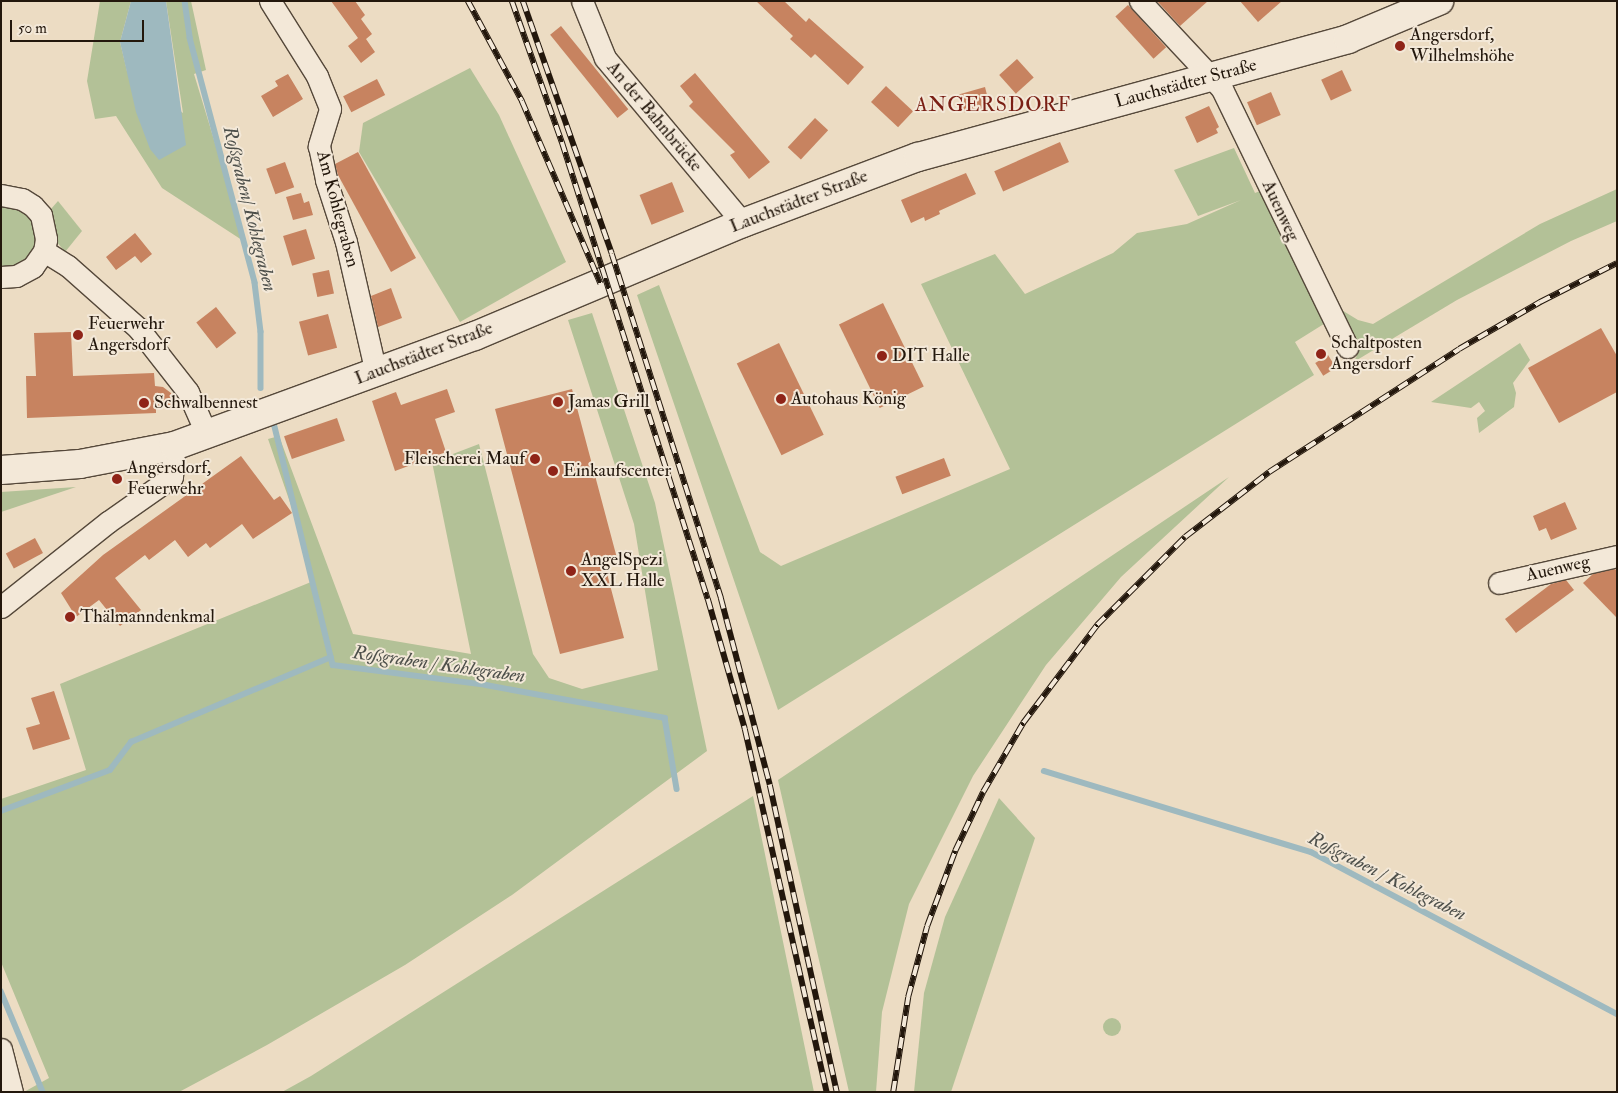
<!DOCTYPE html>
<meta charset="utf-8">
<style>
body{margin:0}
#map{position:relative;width:1618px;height:1093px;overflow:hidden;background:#ecdcc3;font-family:"IM FELL Double Pica",serif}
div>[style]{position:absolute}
.green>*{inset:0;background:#b3c197}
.round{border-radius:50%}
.water>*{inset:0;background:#9eb9bf}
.stream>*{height:5.5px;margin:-2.75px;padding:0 2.75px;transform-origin:2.75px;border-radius:2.75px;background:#9eb9bf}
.building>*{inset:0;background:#c78360;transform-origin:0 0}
.roads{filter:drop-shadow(1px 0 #55483a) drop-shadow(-1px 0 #55483a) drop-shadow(0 1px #55483a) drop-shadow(0 -1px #55483a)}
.street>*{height:21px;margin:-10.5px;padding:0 10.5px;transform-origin:10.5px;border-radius:10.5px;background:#f3e8d8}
.secondary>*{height:28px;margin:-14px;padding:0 14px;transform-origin:14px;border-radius:14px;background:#f3e8d8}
.rail>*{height:5.5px;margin-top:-2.75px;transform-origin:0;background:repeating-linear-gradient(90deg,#f3e8d8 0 11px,#23170c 0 22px);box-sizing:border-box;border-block:1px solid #23170c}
.dots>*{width:14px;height:14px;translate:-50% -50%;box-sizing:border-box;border:2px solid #f3e8d8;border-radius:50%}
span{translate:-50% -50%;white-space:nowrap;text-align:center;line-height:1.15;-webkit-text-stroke:4px #f3e8d8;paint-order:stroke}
.poi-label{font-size:18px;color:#23170c}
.left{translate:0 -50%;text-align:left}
.right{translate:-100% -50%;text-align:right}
.street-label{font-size:18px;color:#23170c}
.water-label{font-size:19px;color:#4e504b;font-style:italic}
.quarter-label{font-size:20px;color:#7a1f14;letter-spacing:1px}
.frame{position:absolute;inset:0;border:2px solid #23170c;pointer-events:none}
.scale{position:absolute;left:10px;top:20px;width:134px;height:22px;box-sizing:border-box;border:2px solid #23170c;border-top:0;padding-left:6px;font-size:15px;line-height:18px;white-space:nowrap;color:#23170c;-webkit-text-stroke:4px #f3e8d8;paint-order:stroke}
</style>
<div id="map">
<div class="green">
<div style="clip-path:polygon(100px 1px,131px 1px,120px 42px,127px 71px,183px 113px,166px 1px,191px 1px,206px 70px,194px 74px,245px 242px,162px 188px,116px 116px,95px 119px,87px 81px)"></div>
<div style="clip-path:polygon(470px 68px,499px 115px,566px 262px,460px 322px,359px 152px,363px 123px)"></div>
<div style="clip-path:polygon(1234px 148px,1255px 193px,1265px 189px,1327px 322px,1295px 342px,1314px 375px,778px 710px,637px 295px,659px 285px,760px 552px,781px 566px,1010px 469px,921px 284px,995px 254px,1025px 294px,1113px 253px,1137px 233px,1187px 224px,1241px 200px,1198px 216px,1174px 170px)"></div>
<div style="clip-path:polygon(1617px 189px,1617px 221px,1571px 241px,1457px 300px,1352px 363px,1357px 356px,1340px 309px,1358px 320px,1373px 324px,1540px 224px)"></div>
<div style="clip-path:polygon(58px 201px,82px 231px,65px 252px,56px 241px,51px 225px,51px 209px)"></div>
<div style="clip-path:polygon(1px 202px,12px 203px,33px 216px,39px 241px,27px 263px,1px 270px)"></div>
<div style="clip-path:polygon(592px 313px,655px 503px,707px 751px,512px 895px,405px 965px,267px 1045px,179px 1092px,24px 1092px,49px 1078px,1px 962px,1px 799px,86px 770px,60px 684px,311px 582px,293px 511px,268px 439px,279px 436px,353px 634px,471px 654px,432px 462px,479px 444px,533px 654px,549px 678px,582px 689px,658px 670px,634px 524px,568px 320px)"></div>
<div style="clip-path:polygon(1520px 343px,1530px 360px,1513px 383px,1516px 393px,1514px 407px,1479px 433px,1477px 418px,1485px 411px,1479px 402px,1471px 408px,1431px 402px)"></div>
<div style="clip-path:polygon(1229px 477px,1121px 577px,1046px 665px,973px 776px,909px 904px,882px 1012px,876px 1092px,849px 1092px,778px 780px)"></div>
<div style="clip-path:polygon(76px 487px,1px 512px,1px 492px)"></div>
<div style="clip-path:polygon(753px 796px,814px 1092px,282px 1092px,311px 1076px)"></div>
<div style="clip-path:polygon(999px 798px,1035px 838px,951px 1092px,914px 1092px,924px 993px,945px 917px)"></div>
<div class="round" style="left:1103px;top:1018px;width:18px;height:18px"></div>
</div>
<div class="water">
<div style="clip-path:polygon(131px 1px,166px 1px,186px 145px,159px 160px,150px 149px,136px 112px,120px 42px)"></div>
</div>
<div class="stream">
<div style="left:185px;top:1px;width:37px;rotate:82deg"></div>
<div style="left:190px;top:38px;width:253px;rotate:75.1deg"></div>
<div style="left:255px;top:283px;width:49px;rotate:83deg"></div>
<div style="left:261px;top:332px;width:56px;rotate:90deg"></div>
<div style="left:275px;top:427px;width:245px;rotate:76.3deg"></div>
<div style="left:333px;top:665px;width:154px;rotate:7.4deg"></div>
<div style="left:486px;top:685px;width:182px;rotate:10.4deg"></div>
<div style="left:665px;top:718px;width:72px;rotate:80.4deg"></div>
<div style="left:1044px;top:771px;width:279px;rotate:16.9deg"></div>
<div style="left:1311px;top:852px;width:346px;rotate:27.9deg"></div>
<div style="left:1px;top:811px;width:116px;rotate:-20.6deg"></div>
<div style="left:110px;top:770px;width:35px;rotate:-53deg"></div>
<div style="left:131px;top:742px;width:217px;rotate:-23deg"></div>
<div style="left:1px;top:991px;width:109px;rotate:67.4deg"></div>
</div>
<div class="building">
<div style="clip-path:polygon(331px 1px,355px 1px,365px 15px,361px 19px,372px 34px,366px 39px,375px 52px,361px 63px,348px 46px,358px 38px)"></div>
<div style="clip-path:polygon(756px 1px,784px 1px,806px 22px,809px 18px,864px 67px,848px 85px,815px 54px,811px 58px,790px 39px,793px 36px)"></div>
<div style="clip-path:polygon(1157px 1px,1208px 1px,1180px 26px)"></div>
<div style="clip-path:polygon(1240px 1px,1282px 1px,1258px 22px)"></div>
<div style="left:1128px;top:5px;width:57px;height:17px;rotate:48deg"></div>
<div style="left:561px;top:26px;width:107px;height:14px;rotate:51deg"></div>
<div style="left:1017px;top:59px;width:25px;height:24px;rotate:48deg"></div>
<div style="left:1342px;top:70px;width:23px;height:23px;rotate:65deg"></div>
<div style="clip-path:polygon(695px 73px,770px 162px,749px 179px,730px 155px,735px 152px,689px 106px,693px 102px,680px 86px)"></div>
<div style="clip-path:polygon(288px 74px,303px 99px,273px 117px,261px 96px,278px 86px,275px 81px)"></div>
<div style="left:377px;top:79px;width:18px;height:38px;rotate:63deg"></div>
<div style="left:886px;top:86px;width:37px;height:22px;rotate:43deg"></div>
<div style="clip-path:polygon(985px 87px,990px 107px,965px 113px,957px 95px)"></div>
<div style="left:1271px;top:92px;width:25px;height:26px;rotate:67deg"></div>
<div style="clip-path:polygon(1209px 106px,1219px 127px,1216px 129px,1218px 133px,1197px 143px,1185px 117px)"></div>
<div style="left:815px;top:118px;width:18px;height:40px;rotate:43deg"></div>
<div style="left:1060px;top:142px;width:22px;height:72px;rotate:66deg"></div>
<div style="clip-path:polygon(358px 152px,416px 258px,391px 272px,338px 175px,335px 164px)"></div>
<div style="left:285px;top:162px;width:27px;height:20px;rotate:70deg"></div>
<div style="clip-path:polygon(966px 173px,976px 194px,939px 211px,940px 214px,925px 221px,924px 217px,911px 223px,901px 200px)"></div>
<div style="left:672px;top:182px;width:32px;height:35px;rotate:68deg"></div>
<div style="clip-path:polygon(301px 193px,304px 203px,309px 201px,313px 215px,293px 220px,286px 197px)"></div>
<div style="left:306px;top:229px;width:31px;height:24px;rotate:73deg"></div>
<div style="clip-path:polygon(135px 233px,152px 254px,141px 263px,135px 256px,116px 270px,106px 257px)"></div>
<div style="left:329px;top:270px;width:24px;height:17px;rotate:78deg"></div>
<div style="clip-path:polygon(391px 288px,402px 318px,378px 327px,371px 296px)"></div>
<div style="left:883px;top:303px;width:93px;height:49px;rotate:64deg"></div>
<div style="left:216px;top:307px;width:33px;height:25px;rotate:52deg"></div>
<div style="left:328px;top:314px;width:35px;height:30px;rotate:75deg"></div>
<div style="clip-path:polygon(1601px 328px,1617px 356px,1617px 392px,1559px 423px,1528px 368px)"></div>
<div style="clip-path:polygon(71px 332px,73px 376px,154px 373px,155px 386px,163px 387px,171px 393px,175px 404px,156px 407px,156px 413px,27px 418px,26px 376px,36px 376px,34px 333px)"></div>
<div style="left:779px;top:343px;width:102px;height:47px;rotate:64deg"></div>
<div style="left:1328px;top:355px;width:15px;height:15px;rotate:58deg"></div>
<div style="clip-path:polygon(447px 389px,455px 412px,435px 419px,446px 452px,395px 471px,372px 401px,396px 392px,401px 405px)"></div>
<div style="clip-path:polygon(572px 389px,618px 562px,605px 566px,624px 638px,560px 654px,495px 409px)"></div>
<div style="left:337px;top:418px;width:24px;height:56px;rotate:71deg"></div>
<div style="clip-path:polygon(241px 456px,274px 500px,280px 496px,292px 513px,253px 539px,242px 524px,210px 548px,206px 543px,188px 557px,175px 540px,149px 560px,145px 555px,115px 578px,141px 610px,120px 626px,99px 600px,76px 617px,61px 593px,103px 555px)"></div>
<div style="left:944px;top:458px;width:19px;height:52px;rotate:69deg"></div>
<div style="clip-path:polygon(1565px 502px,1577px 529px,1551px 540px,1546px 528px,1539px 531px,1533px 516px)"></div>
<div style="left:35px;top:538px;width:17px;height:33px;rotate:62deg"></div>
<div style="clip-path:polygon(1615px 569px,1617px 571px,1617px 618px,1583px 583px,1593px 574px)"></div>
<div style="clip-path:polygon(1566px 580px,1574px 590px,1516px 633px,1505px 619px,1551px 584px)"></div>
<div style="clip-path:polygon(54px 691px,70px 739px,33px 750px,26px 728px,40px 724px,31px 698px)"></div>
</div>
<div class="roads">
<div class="street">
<div style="left:270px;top:1px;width:89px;rotate:57.9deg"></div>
<div style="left:317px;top:76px;width:35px;rotate:68deg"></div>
<div style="left:330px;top:109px;width:39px;rotate:107deg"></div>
<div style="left:319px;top:146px;width:35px;rotate:78deg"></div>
<div style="left:326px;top:180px;width:65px;rotate:72.1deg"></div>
<div style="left:346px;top:242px;width:134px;rotate:77.1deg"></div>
<div style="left:582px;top:1px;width:61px;rotate:68deg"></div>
<div style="left:605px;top:58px;width:215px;rotate:50.1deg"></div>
<div style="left:1140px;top:1px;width:120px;rotate:47deg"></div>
<div style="left:1222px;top:89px;width:287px;rotate:64.1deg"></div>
<div style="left:1px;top:195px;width:21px;rotate:11deg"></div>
<div style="left:22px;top:199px;width:13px;rotate:32deg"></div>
<div style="left:33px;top:206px;width:12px;rotate:48deg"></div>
<div style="left:41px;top:215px;width:25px;rotate:78deg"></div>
<div style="left:46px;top:239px;width:12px;rotate:99deg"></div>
<div style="left:44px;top:251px;width:19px;rotate:125deg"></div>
<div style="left:33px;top:267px;width:19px;rotate:152deg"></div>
<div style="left:16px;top:276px;width:15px;rotate:176deg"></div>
<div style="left:44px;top:251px;width:28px;rotate:32deg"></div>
<div style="left:68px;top:266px;width:94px;rotate:41.5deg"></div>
<div style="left:138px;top:328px;width:81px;rotate:52deg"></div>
<div style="left:188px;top:392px;width:47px;rotate:66.2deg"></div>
<div style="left:1499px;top:583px;width:121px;rotate:-12.9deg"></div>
<div style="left:1px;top:607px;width:137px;rotate:-38.5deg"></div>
<div style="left:108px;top:522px;width:78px;rotate:-35.1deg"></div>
<div style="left:172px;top:477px;width:31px;rotate:-86deg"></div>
<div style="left:1px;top:1049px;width:44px;rotate:75.7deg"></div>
</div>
<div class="secondary">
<div style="left:1px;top:470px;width:79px;rotate:-4.3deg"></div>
<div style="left:80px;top:464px;width:96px;rotate:-10.8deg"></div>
<div style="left:174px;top:446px;width:320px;rotate:-20.1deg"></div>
<div style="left:475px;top:336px;width:291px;rotate:-22.9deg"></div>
<div style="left:743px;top:223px;width:187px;rotate:-20.7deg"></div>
<div style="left:918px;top:157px;width:446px;rotate:-15.3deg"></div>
<div style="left:1348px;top:39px;width:99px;rotate:-22.7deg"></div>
</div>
</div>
<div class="rail">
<div style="left:468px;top:1px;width:114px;rotate:61.6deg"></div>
<div style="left:522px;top:101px;width:199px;rotate:66.7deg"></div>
<div style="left:512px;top:1px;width:150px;rotate:70.5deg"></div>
<div style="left:562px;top:142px;width:480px;rotate:72.3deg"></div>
<div style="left:708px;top:599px;width:135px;rotate:74.1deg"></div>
<div style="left:745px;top:729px;width:372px;rotate:77.3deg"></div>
<div style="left:523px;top:1px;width:268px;rotate:70.6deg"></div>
<div style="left:612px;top:254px;width:361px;rotate:72.4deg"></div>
<div style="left:721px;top:598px;width:193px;rotate:75.3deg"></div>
<div style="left:770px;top:785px;width:314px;rotate:77.7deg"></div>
<div style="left:893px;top:1092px;width:96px;rotate:-81deg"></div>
<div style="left:908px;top:997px;width:73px;rotate:-75deg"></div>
<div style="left:927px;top:926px;width:80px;rotate:-69.5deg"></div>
<div style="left:955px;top:851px;width:65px;rotate:-64.6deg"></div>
<div style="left:983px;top:792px;width:80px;rotate:-59.9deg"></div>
<div style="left:1023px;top:723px;width:123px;rotate:-52.9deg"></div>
<div style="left:1097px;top:625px;width:124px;rotate:-45deg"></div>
<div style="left:1185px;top:537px;width:106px;rotate:-37.7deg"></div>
<div style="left:1269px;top:472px;width:226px;rotate:-32.9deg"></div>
<div style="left:1459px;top:349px;width:94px;rotate:-30.1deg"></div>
<div style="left:1540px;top:302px;width:86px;rotate:-26.9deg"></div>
</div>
<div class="dots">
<div style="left:1400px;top:46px;background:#8f2418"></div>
<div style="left:78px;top:335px;background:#8f2418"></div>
<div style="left:1321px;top:354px;background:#8f2418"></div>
<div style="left:882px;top:356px;background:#8f2418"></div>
<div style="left:781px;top:399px;background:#8f2418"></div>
<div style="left:558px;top:402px;background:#8f2418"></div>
<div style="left:144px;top:403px;background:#8f2418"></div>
<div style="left:535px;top:459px;background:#8f2418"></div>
<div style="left:553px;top:471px;background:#8f2418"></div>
<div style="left:117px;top:479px;background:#8f2418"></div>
<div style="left:571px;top:571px;background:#8f2418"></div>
<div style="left:70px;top:617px;background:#8f2418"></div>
</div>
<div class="poi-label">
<span class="left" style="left:1410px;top:46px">Angersdorf,<br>Wilhelmshöhe</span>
<span class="left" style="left:88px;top:335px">Feuerwehr<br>Angersdorf</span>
<span class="left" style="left:1331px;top:354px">Schaltposten<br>Angersdorf</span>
<span class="left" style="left:892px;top:356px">DIT Halle</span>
<span class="left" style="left:791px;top:399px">Autohaus König</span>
<span class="left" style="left:568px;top:402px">Jamas Grill</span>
<span class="left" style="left:154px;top:403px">Schwalbennest</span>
<span class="right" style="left:525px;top:459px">Fleischerei Mauf</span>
<span class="left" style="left:127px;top:479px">Angersdorf,<br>Feuerwehr</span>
<span class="left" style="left:563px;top:471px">Einkaufscenter</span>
<span class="left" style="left:581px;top:571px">AngelSpezi<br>XXL Halle</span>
<span class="left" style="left:80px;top:617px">Thälmanndenkmal</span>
</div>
<div class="street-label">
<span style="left:1186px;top:84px;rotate:-15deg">Lauchstädter Straße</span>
<span style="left:654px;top:117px;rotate:50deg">An der Bahnbrücke</span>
<span style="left:799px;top:202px;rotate:-21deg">Lauchstädter Straße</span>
<span style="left:337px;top:209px;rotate:75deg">Am Kohlegraben</span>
<span style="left:1280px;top:211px;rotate:65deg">Auenweg</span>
<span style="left:424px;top:354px;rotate:-21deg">Lauchstädter Straße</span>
<span style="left:1558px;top:569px;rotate:-13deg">Auenweg</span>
</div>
<div class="water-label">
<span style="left:249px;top:209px;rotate:76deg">Roßgraben/ Kohlegraben</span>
<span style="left:439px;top:665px;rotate:8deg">Roßgraben / Kohlegraben</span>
<span style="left:1387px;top:877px;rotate:27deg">Roßgraben / Kohlegraben</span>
</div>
<div class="quarter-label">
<span style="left:993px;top:104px">ANGERSDORF</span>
</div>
<div class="frame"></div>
<div class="scale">50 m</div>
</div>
